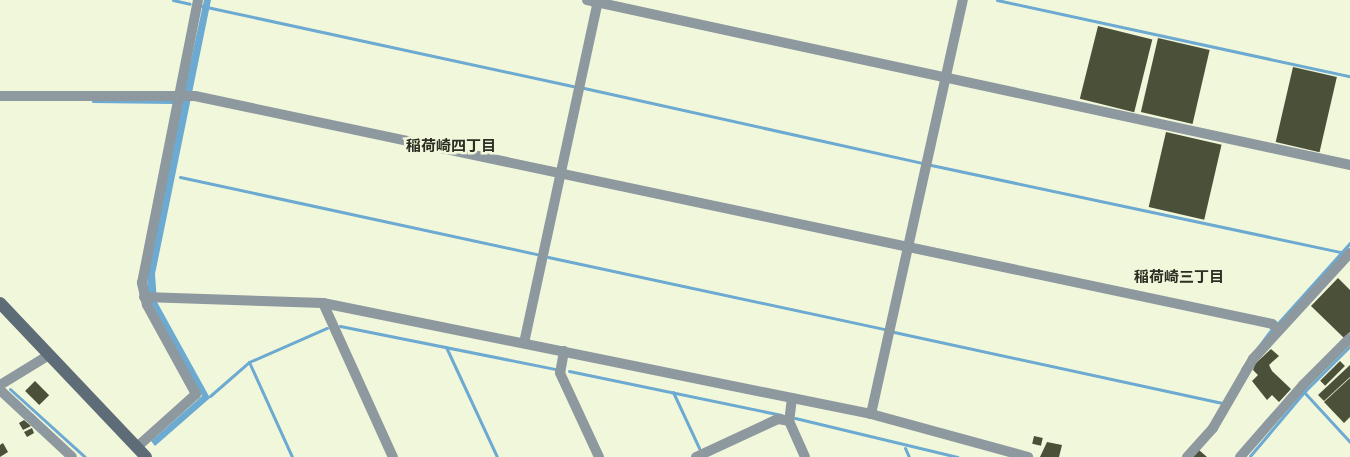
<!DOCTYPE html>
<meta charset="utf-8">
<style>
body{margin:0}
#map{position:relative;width:1350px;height:457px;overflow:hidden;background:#f1f7db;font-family:"Crimson Pro","Noto Sans JP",serif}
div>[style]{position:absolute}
.water>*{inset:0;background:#6caad1}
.stream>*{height:3px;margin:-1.5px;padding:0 1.5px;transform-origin:1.5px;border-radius:1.5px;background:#6caad1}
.building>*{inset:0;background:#4b5039;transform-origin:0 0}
.street>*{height:10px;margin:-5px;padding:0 5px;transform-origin:5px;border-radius:5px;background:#8d989f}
.secondary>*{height:12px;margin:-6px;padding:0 6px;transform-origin:6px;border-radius:6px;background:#5d6c77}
span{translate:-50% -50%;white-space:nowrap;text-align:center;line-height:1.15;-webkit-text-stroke:5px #f1f7db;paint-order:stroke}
.neighbourhood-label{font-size:15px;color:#2c2e23;font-weight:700}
</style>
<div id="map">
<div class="water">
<div style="clip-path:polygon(204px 0,211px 0,155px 274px,157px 302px,210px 398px,155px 446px,151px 441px,202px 396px,150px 301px,147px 288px,149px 253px)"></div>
</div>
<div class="stream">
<div style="left:173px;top:0;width:17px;rotate:13deg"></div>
<div style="left:997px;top:0;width:361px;rotate:12.2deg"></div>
<div style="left:202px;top:6px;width:380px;rotate:12.2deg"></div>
<div style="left:584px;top:88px;width:346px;rotate:12.5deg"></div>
<div style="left:93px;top:101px;width:80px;rotate:0.7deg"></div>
<div style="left:931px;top:165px;width:419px;rotate:12deg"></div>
<div style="left:180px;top:177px;width:365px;rotate:12.2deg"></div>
<div style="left:548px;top:257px;width:343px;rotate:12.1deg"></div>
<div style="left:1279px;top:322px;width:106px;rotate:-48.1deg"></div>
<div style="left:340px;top:326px;width:220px;rotate:11.3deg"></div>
<div style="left:894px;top:332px;width:337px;rotate:12.2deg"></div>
<div style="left:446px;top:347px;width:121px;rotate:65.1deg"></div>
<div style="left:249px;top:362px;width:104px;rotate:65.6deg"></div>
<div style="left:1242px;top:369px;width:49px;rotate:-53.4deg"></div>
<div style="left:569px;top:371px;width:217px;rotate:11.7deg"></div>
<div style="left:10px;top:389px;width:101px;rotate:42.2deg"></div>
<div style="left:673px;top:392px;width:62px;rotate:65.1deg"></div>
<div style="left:1304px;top:392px;width:68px;rotate:47.4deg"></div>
<div style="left:210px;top:396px;width:52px;rotate:-41.1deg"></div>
<div style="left:249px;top:362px;width:85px;rotate:-23.6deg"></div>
<div style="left:795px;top:418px;width:167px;rotate:13.5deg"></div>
<div style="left:905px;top:448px;width:10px;rotate:66deg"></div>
<div style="left:1250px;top:456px;width:84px;rotate:-49.8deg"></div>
<div style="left:1304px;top:392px;width:65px;rotate:-45deg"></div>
</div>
<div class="building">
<div style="left:1098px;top:26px;width:56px;height:75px;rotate:14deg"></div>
<div style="left:1158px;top:38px;width:53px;height:76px;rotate:13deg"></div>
<div style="left:1293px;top:67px;width:45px;height:77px;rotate:13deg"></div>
<div style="left:1166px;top:132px;width:57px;height:77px;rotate:13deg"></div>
<div style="clip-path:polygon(1338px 278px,1350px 290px,1350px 332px,1344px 338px,1311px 306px)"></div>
<div style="clip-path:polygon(1271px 349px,1279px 356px,1269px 365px,1272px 371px,1291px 389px,1279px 402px,1272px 395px,1267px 400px,1252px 381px,1258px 375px,1253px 370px,1255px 364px)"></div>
<div style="left:1340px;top:361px;width:7px;height:28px;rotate:45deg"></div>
<div style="clip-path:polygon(1350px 365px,1350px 377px,1324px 401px,1318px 395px)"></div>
<div style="clip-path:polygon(1350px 378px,1350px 417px,1344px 423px,1324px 402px)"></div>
<div style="left:35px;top:381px;width:20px;height:14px;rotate:45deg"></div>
<div style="clip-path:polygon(24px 420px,31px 426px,23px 430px,19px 423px)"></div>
<div style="clip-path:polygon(32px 428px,34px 433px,27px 437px,24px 432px)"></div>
<div style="left:1034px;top:436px;width:9px;height:8px;rotate:13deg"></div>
<div style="clip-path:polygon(1047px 442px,1062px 445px,1059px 457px,1040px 457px)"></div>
<div style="clip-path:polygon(3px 443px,8px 452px,0 457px,0 445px)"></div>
<div style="clip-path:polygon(1199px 450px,1207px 457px,1193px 457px)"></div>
</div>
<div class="street">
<div style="left:587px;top:0;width:781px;rotate:12.2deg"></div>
<div style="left:0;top:96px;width:195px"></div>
<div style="left:195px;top:96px;width:1101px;rotate:11.95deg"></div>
<div style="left:1272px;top:324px;width:9px;rotate:36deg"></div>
<div style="left:144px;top:297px;width:179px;rotate:1.9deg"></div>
<div style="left:323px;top:303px;width:559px;rotate:11.45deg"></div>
<div style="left:871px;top:414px;width:163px;rotate:15.3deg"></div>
<div style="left:323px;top:303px;width:169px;rotate:65.6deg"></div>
<div style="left:524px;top:343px;width:351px;rotate:-77.8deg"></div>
<div style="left:564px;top:351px;width:22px;rotate:100deg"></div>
<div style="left:560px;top:373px;width:93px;rotate:65.1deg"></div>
<div style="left:0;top:385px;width:57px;rotate:-31.5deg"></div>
<div style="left:0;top:390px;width:98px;rotate:42.9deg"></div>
<div style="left:792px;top:398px;width:23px;rotate:97deg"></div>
<div style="left:789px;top:421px;width:39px;rotate:66deg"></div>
<div style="left:871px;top:414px;width:424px;rotate:-77.5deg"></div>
<div style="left:137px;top:447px;width:79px;rotate:-41.9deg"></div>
<div style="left:196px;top:394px;width:102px;rotate:-118.8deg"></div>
<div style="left:147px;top:305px;width:23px;rotate:-103deg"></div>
<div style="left:142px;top:283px;width:288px;rotate:-78.8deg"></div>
<div style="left:696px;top:457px;width:90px;rotate:-24.9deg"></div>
<div style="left:778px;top:419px;width:11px;rotate:10deg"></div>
<div style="left:1187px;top:457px;width:39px;rotate:-48deg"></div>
<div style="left:1213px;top:428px;width:80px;rotate:-59.9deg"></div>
<div style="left:1253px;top:359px;width:144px;rotate:-47.5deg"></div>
<div style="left:1240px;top:457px;width:96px;rotate:-48.8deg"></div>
<div style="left:1303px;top:385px;width:66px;rotate:-45deg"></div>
</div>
<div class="secondary">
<div style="left:0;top:303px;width:212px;rotate:46.5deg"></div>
</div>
<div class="neighbourhood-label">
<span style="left:451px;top:147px">稲荷崎四丁目</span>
<span style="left:1179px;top:278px">稲荷崎三丁目</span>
</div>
</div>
